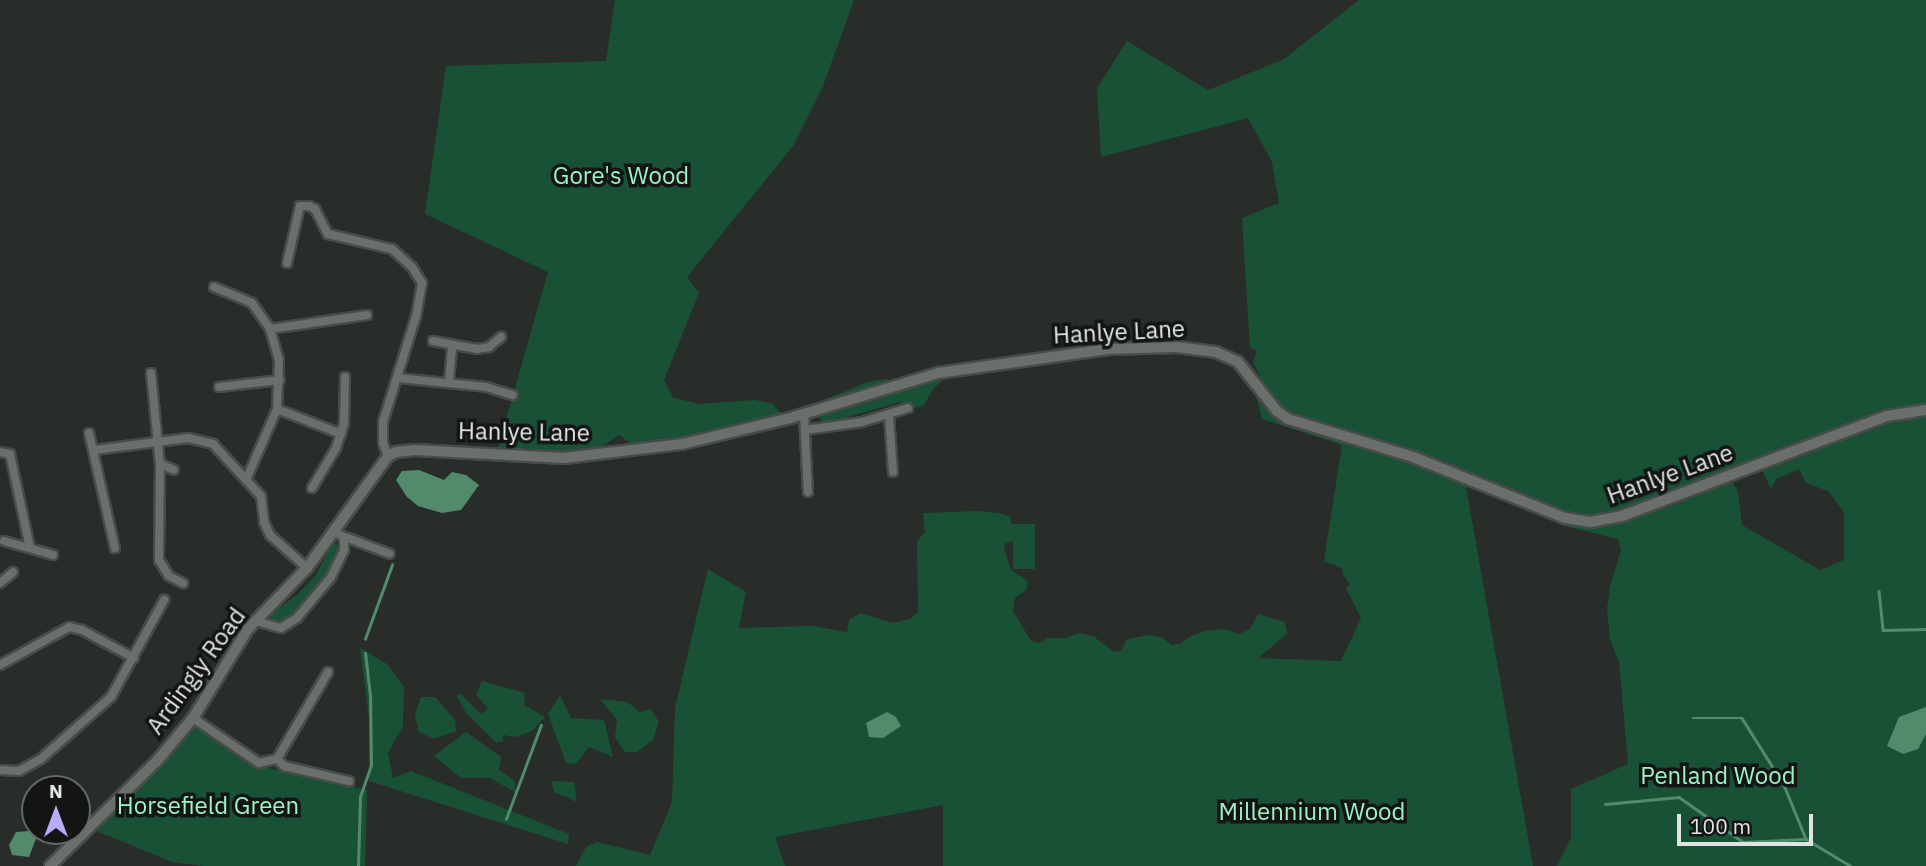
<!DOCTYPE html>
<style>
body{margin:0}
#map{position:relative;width:1926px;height:866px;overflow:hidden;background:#282d2a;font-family:"IBM Plex Sans",sans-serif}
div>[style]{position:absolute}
.green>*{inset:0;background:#195137}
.water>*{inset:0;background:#528b6c}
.stream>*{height:2.5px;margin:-1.25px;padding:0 1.25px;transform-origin:1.25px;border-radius:1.25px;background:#528b6c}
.roads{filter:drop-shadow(2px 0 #474c49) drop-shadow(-2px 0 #474c49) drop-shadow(0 2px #474c49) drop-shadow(0 -2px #474c49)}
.street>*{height:8px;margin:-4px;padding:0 4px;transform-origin:4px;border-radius:4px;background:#6a6f6c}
.secondary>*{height:10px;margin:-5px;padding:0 5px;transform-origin:5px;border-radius:5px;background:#6a6f6c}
span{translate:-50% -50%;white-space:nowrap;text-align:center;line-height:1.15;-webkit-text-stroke:7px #131514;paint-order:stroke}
.park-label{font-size:24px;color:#9cf2c3}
.street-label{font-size:24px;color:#e0e4e2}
.north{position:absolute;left:21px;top:775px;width:70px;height:70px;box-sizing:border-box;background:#131514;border:2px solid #656866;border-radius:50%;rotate:0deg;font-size:19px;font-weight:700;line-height:28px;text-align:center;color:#e0e4e2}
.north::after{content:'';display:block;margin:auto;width:24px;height:32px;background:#b9abf7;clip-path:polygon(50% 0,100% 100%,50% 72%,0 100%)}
.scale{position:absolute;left:1677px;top:814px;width:136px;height:32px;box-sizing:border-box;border:4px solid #e0e4e2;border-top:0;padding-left:9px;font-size:21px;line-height:24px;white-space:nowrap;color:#e0e4e2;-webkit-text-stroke:5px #131514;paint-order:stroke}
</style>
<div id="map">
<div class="green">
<div style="clip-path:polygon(615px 0,854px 0,823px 86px,793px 146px,687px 277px,699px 293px,664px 380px,673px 398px,700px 404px,755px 400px,773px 404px,782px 415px,714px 434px,659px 443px,633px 445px,619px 435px,597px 450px,533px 452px,498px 448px,548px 272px,425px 214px,446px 66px,606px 61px)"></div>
<div style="clip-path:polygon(evenodd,1359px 0,1926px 0,1926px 866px,1557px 866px,1571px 838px,1571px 789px,1628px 764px,1619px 661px,1610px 640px,1607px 609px,1610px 586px,1621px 550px,1618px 539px,1561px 525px,1465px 481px,1533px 866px,943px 866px,943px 805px,775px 837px,785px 866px,576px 866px,586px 847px,597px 842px,650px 855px,672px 802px,675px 708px,708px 569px,746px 592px,739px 628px,811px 626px,847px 632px,849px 620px,861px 613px,892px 623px,910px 619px,918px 612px,917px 541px,925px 532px,923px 513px,976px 511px,998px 513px,1009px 516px,1012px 524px,1035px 524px,1035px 569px,1013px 569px,1013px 541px,1005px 543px,1004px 548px,1011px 570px,1028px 581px,1026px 590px,1015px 598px,1013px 611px,1031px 641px,1039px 643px,1048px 638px,1065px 638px,1079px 633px,1093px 636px,1114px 652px,1121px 651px,1127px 639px,1150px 635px,1163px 638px,1171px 645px,1180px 644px,1191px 636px,1205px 631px,1224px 629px,1240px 634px,1250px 629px,1258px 614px,1285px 622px,1287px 634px,1258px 658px,1341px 661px,1361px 618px,1346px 588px,1350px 584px,1342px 573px,1343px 569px,1324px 561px,1342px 445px,1262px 419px,1255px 391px,1260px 376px,1253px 362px,1257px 351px,1250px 347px,1242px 218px,1279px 203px,1272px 162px,1248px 118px,1101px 157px,1097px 88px,1127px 41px,1208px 90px,1284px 59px,1359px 0,1757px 459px,1771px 489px,1776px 479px,1799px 469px,1806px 483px,1828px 491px,1844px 512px,1844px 560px,1820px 570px,1742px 525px,1738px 492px,1727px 471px,1757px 459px)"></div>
<div style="clip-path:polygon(939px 377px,942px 381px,934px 388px,923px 406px,914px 408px,900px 402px,834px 421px,823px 422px,817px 414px,819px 402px,868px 382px,886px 379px,905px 386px)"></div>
<div style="clip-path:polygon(332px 544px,337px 544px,340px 549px,324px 581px,300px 609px,279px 622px,271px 620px,270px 615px,298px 594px,315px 576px)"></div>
<div style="clip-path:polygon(360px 648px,387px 664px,404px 687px,403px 726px,388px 753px,393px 778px,411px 771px,569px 834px,568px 844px,369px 781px,369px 718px)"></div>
<div style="clip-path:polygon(482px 681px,525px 693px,524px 705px,545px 717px,532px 731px,516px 737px,503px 735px,503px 741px,497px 743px,467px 714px,456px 695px,461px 694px,481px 714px,488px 709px,476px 694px)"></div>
<div style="clip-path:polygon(560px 695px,571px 718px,604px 720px,613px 757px,589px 747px,576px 764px,566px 763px,548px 714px)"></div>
<div style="clip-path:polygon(421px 697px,435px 697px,455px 720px,456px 731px,434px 739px,418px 731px,415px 714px)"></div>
<div style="clip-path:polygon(600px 699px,628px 702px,639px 712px,651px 709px,659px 722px,653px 740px,637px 752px,625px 752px,615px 737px,617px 720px)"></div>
<div style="clip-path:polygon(197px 726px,254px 765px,367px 790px,365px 866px,204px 866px,172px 862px,97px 831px)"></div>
<div style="clip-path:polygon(466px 732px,501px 757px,499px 770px,515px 781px,515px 792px,490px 778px,461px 778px,434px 756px)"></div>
<div style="clip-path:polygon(551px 781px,574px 782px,577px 802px,554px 792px)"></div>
</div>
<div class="water">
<div style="clip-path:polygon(419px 470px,444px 480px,452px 472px,466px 475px,479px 485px,461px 510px,442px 513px,418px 506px,407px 497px,396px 480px,402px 471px)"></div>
<div style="clip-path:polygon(1926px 707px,1926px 734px,1918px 749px,1903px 754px,1887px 746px,1899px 717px)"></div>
<div style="clip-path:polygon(887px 712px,896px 717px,901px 726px,883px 738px,869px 737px,866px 723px)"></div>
<div style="clip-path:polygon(29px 831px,37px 836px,29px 857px,12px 855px,9px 845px,16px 832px)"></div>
</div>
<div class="stream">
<div style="left:1879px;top:591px;width:39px;rotate:84deg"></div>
<div style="left:1883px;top:630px;width:43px;rotate:-1.3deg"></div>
<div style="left:365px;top:639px;width:79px;rotate:-70deg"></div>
<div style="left:1693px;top:718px;width:49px"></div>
<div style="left:1742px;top:718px;width:79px;rotate:57.9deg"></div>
<div style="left:1784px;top:785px;width:58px;rotate:67.8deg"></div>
<div style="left:1806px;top:839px;width:52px;rotate:31deg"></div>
<div style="left:1605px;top:804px;width:74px;rotate:-5.4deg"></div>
<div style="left:1679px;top:797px;width:78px;rotate:35.1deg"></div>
<div style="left:1743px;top:842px;width:61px;rotate:-2.8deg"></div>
<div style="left:506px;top:819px;width:100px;rotate:-69.6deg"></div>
<div style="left:358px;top:866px;width:69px;rotate:-88.3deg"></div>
<div style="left:360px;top:797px;width:34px;rotate:-71deg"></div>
<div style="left:371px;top:765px;width:69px;rotate:-90.8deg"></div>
<div style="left:370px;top:696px;width:43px;rotate:-96.6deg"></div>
</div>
<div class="roads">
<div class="street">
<div style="left:287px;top:263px;width:58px;rotate:-77.2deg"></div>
<div style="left:300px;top:206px;width:9px"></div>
<div style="left:309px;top:206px;width:7px;rotate:27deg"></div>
<div style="left:315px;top:209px;width:28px;rotate:63deg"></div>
<div style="left:328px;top:234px;width:66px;rotate:13.2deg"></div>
<div style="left:392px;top:249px;width:27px;rotate:42deg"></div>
<div style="left:412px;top:267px;width:19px;rotate:58deg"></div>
<div style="left:422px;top:283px;width:34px;rotate:100deg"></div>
<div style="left:416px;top:316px;width:111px;rotate:107.3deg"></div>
<div style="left:383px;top:422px;width:21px;rotate:90deg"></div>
<div style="left:383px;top:443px;width:14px;rotate:69deg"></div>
<div style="left:214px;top:287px;width:41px;rotate:22.8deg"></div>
<div style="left:252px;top:303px;width:32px;rotate:55deg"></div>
<div style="left:270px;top:329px;width:32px;rotate:74deg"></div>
<div style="left:279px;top:360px;width:49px;rotate:92.3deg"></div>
<div style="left:277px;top:409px;width:77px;rotate:113.6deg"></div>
<div style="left:270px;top:329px;width:98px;rotate:-8.2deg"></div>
<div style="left:433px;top:341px;width:45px;rotate:10.3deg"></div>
<div style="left:477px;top:349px;width:12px;rotate:-9deg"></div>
<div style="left:489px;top:347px;width:16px;rotate:-40deg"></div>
<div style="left:151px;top:373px;width:91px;rotate:84.4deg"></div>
<div style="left:160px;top:464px;width:96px;rotate:90.6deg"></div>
<div style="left:159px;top:560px;width:19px;rotate:58deg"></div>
<div style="left:169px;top:576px;width:16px;rotate:27deg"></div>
<div style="left:398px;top:378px;width:88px;rotate:5.8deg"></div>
<div style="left:486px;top:387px;width:28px;rotate:17deg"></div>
<div style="left:449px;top:382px;width:36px;rotate:-85deg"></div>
<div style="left:219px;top:387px;width:61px;rotate:-6.5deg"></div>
<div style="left:277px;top:409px;width:69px;rotate:21.3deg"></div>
<div style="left:804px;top:414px;width:78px;rotate:87.1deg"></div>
<div style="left:889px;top:415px;width:57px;rotate:86deg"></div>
<div style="left:805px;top:430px;width:58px;rotate:-8deg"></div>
<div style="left:862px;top:422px;width:48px;rotate:-16.9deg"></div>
<div style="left:89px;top:433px;width:118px;rotate:77.3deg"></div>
<div style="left:94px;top:450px;width:95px;rotate:-7.3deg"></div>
<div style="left:188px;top:438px;width:26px;rotate:13deg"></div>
<div style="left:213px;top:444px;width:71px;rotate:47.3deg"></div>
<div style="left:261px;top:496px;width:26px;rotate:83deg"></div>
<div style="left:264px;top:522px;width:14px;rotate:65deg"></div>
<div style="left:270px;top:535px;width:50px;rotate:41.7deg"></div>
<div style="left:0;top:452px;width:10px;rotate:11deg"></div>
<div style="left:10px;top:454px;width:96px;rotate:78deg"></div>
<div style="left:160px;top:464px;width:15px;rotate:23deg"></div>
<div style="left:312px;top:488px;width:47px;rotate:-59deg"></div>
<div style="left:336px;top:448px;width:25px;rotate:-72deg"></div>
<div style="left:344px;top:424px;width:47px;rotate:-88.8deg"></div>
<div style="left:340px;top:535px;width:53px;rotate:20.8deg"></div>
<div style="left:4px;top:541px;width:51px;rotate:15.9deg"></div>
<div style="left:0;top:583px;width:17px;rotate:-40deg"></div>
<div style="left:256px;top:621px;width:26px;rotate:16deg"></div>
<div style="left:281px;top:628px;width:19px;rotate:-32deg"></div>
<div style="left:297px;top:618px;width:53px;rotate:-50.3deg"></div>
<div style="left:331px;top:577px;width:30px;rotate:-64deg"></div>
<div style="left:344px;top:550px;width:12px;rotate:-90deg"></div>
<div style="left:0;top:665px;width:79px;rotate:-28.8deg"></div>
<div style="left:69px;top:627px;width:13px;rotate:13deg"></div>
<div style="left:82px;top:630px;width:59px;rotate:28.3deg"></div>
<div style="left:193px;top:718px;width:80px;rotate:34.3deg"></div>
<div style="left:259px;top:763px;width:18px;rotate:-13deg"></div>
<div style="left:277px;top:759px;width:10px;rotate:45deg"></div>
<div style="left:284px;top:766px;width:67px;rotate:13deg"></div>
<div style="left:277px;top:759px;width:101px;rotate:-59.6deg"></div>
<div style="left:0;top:770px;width:19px;rotate:3deg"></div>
<div style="left:19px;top:771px;width:26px;rotate:-29deg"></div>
<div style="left:42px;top:758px;width:92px;rotate:-41.5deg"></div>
<div style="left:111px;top:697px;width:111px;rotate:-61.3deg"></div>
</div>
<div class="secondary">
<div style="left:50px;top:866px;width:150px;rotate:-44.5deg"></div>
<div style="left:157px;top:761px;width:56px;rotate:-50.1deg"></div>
<div style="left:193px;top:718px;width:105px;rotate:-58.3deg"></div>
<div style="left:248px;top:629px;width:85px;rotate:-46deg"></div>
<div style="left:307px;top:568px;width:138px;rotate:-54.1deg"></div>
<div style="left:388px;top:456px;width:9px;rotate:-27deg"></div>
<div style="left:396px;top:452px;width:19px;rotate:-6deg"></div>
<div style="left:415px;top:450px;width:149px;rotate:3.1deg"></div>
<div style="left:564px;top:458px;width:119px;rotate:-6.8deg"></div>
<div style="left:682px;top:444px;width:111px;rotate:-13.5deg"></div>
<div style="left:790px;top:418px;width:155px;rotate:-16.9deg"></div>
<div style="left:938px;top:373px;width:172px;rotate:-8deg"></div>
<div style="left:1108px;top:349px;width:68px;rotate:-1.7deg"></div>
<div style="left:1176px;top:347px;width:40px;rotate:7.1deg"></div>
<div style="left:1216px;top:352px;width:24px;rotate:24deg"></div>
<div style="left:1238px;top:362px;width:63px;rotate:51.5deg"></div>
<div style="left:1277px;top:411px;width:14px;rotate:36deg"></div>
<div style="left:1288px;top:419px;width:131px;rotate:16.9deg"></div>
<div style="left:1413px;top:457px;width:164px;rotate:21.9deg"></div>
<div style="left:1565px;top:518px;width:26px;rotate:9deg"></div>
<div style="left:1591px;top:522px;width:32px;rotate:-11deg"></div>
<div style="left:1622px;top:516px;width:283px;rotate:-20.7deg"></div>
<div style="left:1887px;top:416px;width:39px;rotate:-9deg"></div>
</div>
</div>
<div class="park-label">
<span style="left:621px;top:176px">Gore's Wood</span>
<span style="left:1718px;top:776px">Penland Wood</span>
<span style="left:208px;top:806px">Horsefield Green</span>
<span style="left:1312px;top:812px">Millennium Wood</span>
</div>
<div class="street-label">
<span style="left:1119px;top:332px;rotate:-3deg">Hanlye Lane</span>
<span style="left:524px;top:432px;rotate:1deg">Hanlye Lane</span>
<span style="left:1670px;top:474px;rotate:-20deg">Hanlye Lane</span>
<span style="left:196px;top:671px;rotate:-54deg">Ardingly Road</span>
</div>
<div class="north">N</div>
<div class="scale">100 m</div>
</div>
